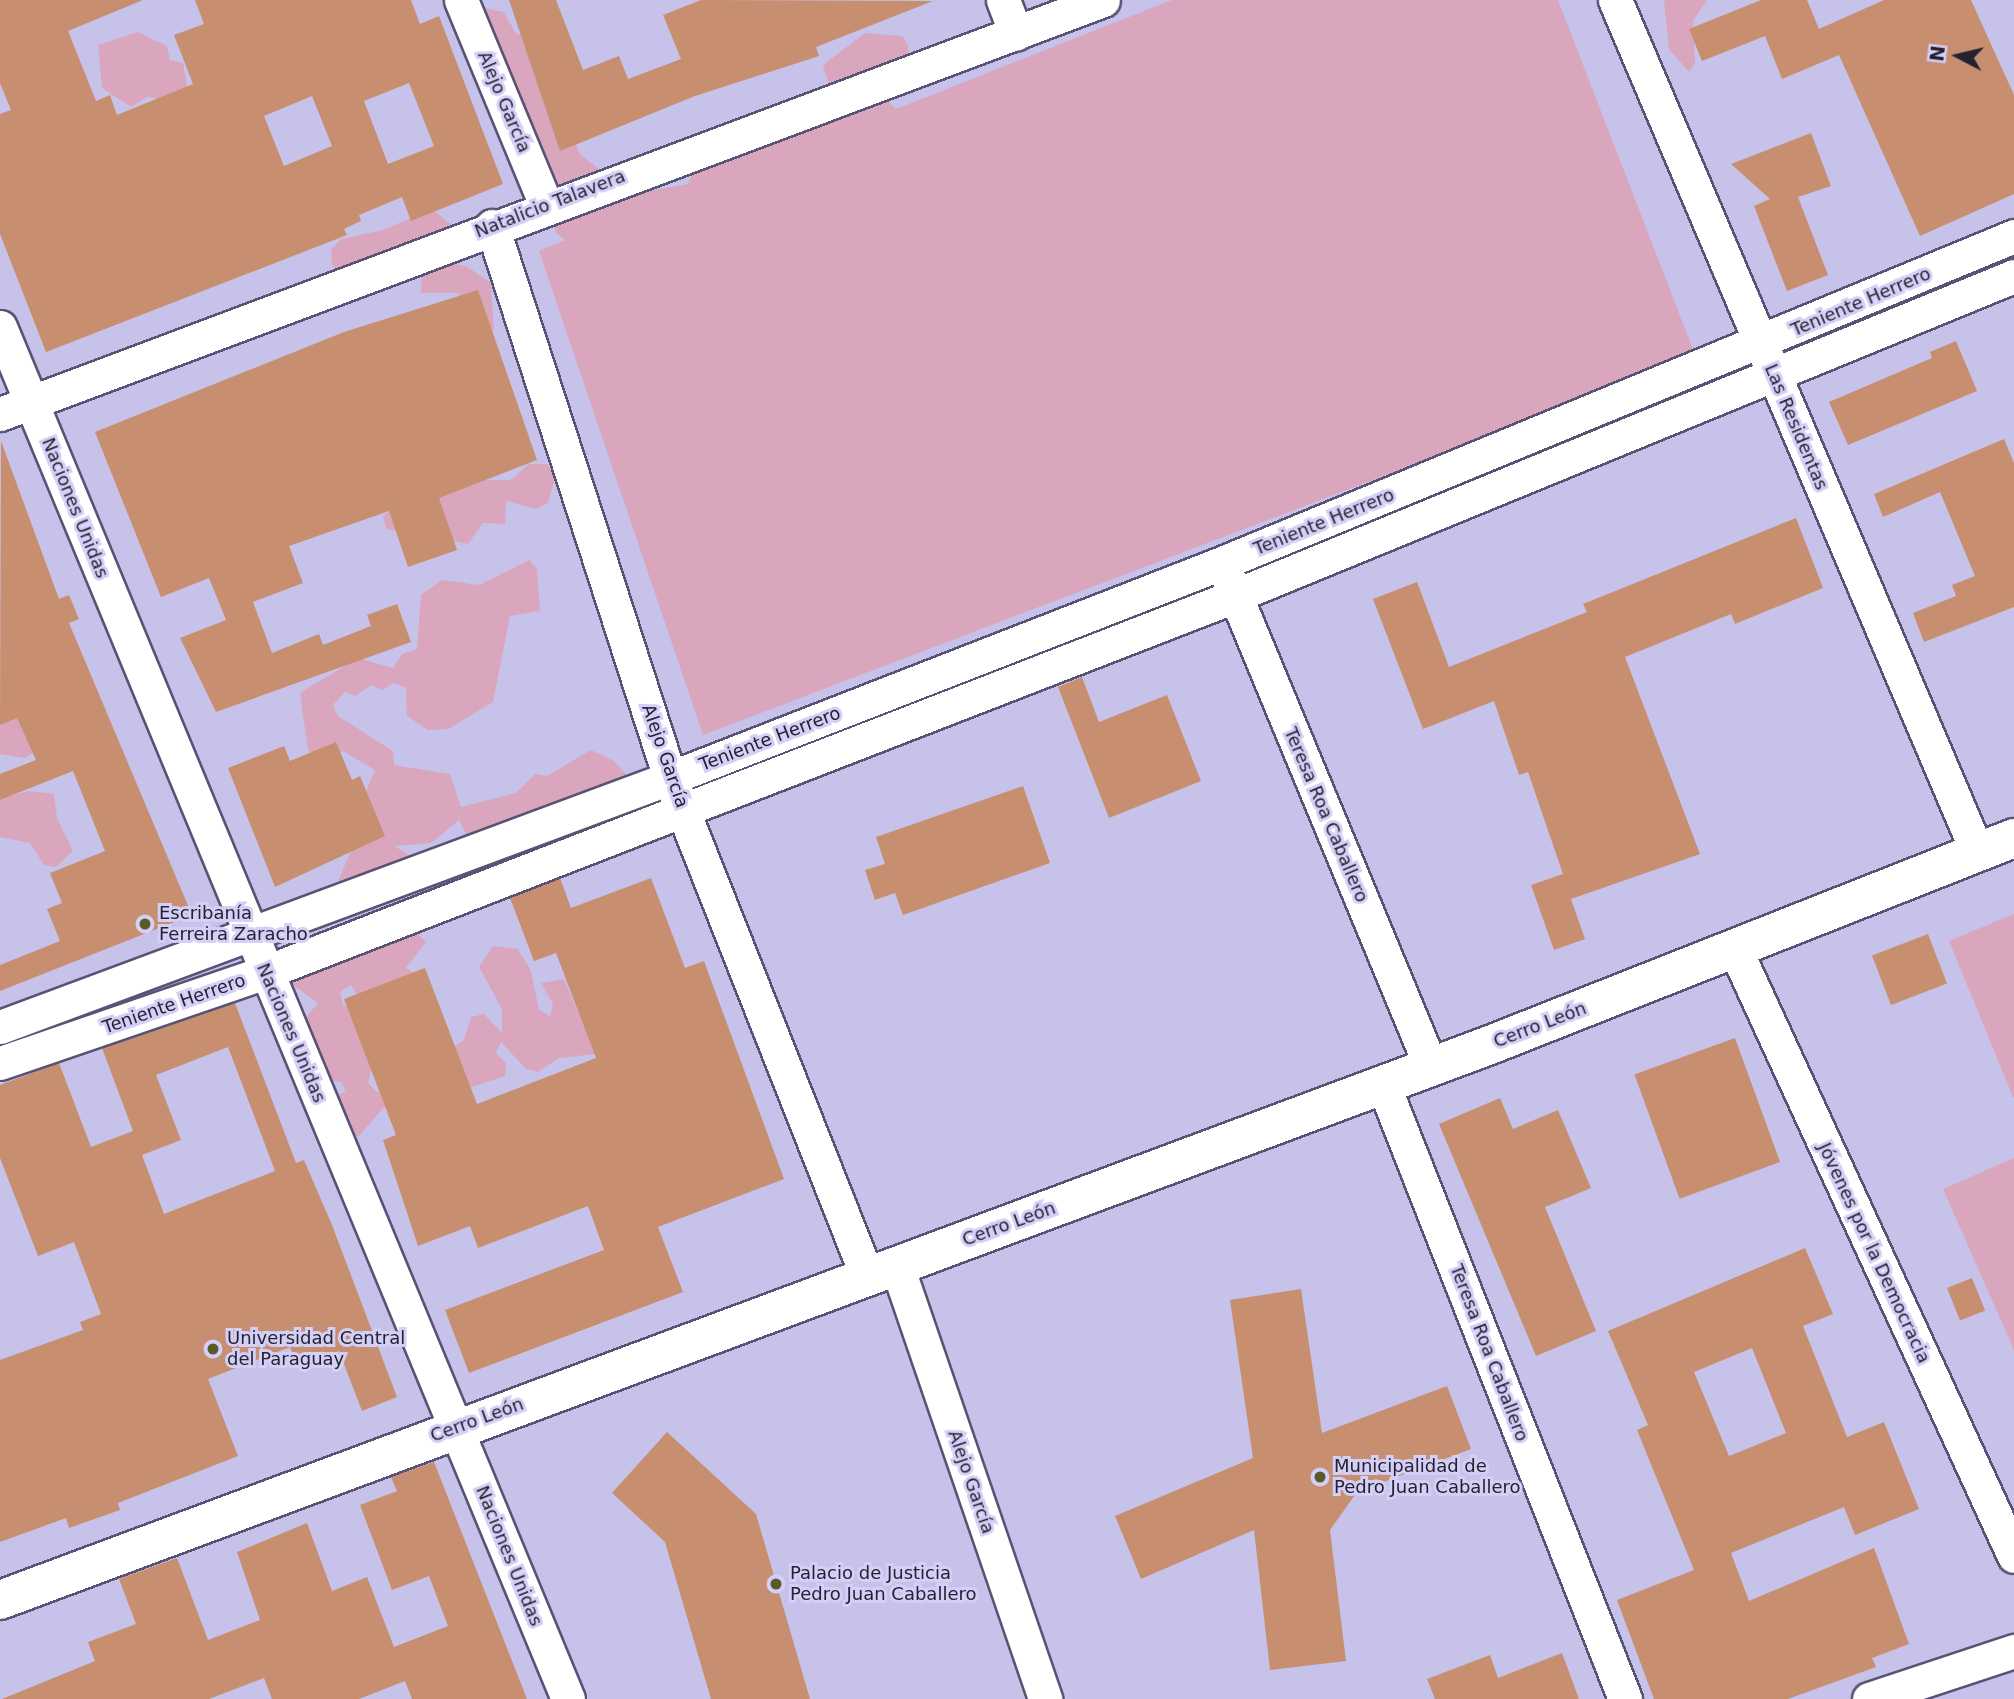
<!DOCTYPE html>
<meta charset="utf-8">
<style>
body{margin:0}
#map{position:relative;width:2014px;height:1699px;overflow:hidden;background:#c7c2e9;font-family:"DejaVu Sans",sans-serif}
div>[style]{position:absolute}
.green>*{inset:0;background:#daa6bd}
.building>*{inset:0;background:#c78f70;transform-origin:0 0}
.roads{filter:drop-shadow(2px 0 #585375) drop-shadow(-2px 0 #585375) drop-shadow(0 2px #585375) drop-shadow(0 -2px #585375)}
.minor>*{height:33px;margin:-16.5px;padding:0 16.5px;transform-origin:16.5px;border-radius:16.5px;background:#fff}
.tertiary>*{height:38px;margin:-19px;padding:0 19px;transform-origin:19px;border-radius:19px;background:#fff}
.dots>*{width:19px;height:19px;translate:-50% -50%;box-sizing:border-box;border:4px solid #d4cff6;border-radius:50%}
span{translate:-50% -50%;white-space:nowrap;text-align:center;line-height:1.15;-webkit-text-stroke:6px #d4cff6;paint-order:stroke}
.street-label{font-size:18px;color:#242231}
.poi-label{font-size:18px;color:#242231}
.left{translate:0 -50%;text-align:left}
.north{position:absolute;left:1923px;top:21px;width:70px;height:70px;-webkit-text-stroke:5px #d4cff6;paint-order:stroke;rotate:277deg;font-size:19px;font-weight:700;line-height:28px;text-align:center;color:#242231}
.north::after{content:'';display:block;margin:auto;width:24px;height:32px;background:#242231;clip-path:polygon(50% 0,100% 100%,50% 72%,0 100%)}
</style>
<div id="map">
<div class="green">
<div style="clip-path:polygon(1172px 0,1558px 0,1696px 357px,703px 735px,539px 251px,565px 240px,556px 233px,551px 195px,479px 7px,504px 12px,516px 34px,527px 35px,580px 154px,600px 170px,599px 182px,650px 191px,688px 184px,698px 160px,830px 89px,823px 65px,865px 33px,903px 36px,908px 46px,910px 70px,880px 94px,896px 109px)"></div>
<div style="clip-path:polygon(1664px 0,1707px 0,1693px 21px,1695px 63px,1689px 72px,1669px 49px)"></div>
<div style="clip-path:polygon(138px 32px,167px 46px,170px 60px,183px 63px,190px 103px,147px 97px,131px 107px,102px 88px,98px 45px)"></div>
<div style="clip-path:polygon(432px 209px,458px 230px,379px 254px,371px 272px,349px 276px,332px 266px,331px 250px,341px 239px,383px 230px)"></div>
<div style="clip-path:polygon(440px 262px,466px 266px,491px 283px,494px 331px,481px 329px,458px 293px,421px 293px,422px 269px)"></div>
<div style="clip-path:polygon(529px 464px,547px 464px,556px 475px,548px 503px,536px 509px,506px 501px,505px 524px,483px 523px,468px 544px,386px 529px,383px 516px,389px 512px,479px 480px,511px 480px)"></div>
<div style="clip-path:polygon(529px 560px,537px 569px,540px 611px,510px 616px,493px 702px,448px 729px,428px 730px,407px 716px,406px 688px,394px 683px,382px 690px,371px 685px,356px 696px,345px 692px,333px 705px,338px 716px,393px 751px,394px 765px,450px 774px,461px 807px,516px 793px,535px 774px,547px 776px,591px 750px,614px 761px,631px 780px,467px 837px,459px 820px,431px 843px,394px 846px,415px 858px,405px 891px,396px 900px,348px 893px,338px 881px,353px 846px,372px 831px,366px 791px,375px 770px,343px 751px,319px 757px,308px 750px,300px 693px,358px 658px,393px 668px,402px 654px,417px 649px,421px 595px,442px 580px,479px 585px)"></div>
<div style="clip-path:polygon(11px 700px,35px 752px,25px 758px,0 754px,0 771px,0 707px)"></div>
<div style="clip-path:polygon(29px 791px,54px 794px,57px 818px,73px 851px,56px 867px,44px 865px,30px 843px,0 837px,0 798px)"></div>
<div style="clip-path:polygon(2014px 914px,2014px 1097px,2013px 1097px,1949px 941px)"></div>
<div style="clip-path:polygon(408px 925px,426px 942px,406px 968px,417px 975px,364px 1007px,351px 985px,340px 992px,343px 1005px,354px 1008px,371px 1070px,368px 1083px,377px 1092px,389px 1091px,464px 1040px,471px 1017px,484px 1014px,502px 1033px,502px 1009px,479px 967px,493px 946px,518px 949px,531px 971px,539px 1010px,550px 1016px,553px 1004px,541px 983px,564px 979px,596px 1054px,559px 1058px,538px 1072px,526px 1069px,501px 1042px,496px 1053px,506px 1063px,505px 1076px,396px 1112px,384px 1107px,359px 1136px,345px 1138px,334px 1096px,346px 1092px,341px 1082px,316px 1078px,302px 1022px,318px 1003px,289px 982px,295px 958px,351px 945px,374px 950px,386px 929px)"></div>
<div style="clip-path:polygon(2014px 1158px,2014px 1350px,1943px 1189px)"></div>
</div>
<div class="building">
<div style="clip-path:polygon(evenodd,0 0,143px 0,68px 31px,96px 101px,110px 95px,117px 115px,193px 84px,174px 35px,204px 24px,195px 0,411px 0,420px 24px,439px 16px,503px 184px,411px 221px,402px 197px,359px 215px,361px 221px,344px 229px,347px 235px,46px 352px,0 234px,0 114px,11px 110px,0 83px,0 0,409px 83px,434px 146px,388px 164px,364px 101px,409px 83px,0 0,312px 96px,332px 146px,284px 166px,264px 116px,312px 96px)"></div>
<div style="clip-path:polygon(509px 0,556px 0,583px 70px,619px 56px,628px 79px,681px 59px,663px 15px,701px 0,933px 1px,816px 47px,819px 56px,695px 96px,560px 151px)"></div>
<div style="clip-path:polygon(1761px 0,1807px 0,1819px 29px,1884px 0,1971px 0,2014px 95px,2014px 194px,1920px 236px,1839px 55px,1782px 79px,1765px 36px,1702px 61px,1689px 29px)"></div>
<div style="clip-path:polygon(1811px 133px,1831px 186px,1798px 197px,1828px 275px,1787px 291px,1754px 206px,1770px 199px,1731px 164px)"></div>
<div style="clip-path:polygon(478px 290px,537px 460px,439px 498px,457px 550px,408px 567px,389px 511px,289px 546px,303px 583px,253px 602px,272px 653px,319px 634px,323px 645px,371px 626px,367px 615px,397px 604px,411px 642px,216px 712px,180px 638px,226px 620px,209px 578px,161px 597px,95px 432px,344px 332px)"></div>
<div style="clip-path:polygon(1956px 341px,1977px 391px,1848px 445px,1829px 402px,1932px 358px,1930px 352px)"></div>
<div style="clip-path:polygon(2004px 439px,2014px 463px,2014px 607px,1924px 642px,1913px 613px,1956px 596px,1952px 585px,1975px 576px,1940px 492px,1883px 517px,1874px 494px)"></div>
<div style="clip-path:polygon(1px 441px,59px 599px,69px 595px,79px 619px,69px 623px,192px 915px,0 991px,0 965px,60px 941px,47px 909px,62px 903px,50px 873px,105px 851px,73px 771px,0 800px,0 774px,36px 760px,17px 718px,0 725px)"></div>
<div style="clip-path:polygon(1796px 518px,1823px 588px,1735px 624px,1731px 614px,1625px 657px,1700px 854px,1571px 899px,1585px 939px,1554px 950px,1531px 885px,1563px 874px,1528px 772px,1519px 775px,1494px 701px,1423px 729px,1373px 599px,1417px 582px,1449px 667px,1587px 612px,1583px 604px)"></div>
<div style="clip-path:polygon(1082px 677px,1099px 722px,1167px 695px,1201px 781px,1109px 818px,1058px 687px)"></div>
<div style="clip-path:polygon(336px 742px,352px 780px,360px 776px,385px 836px,275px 887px,228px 768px,284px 746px,290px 761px)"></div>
<div style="clip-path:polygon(1023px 786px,1050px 863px,903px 915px,895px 893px,875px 900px,865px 870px,885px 864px,876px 837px)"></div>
<div style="clip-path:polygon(560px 878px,571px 908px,651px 878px,685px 968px,704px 961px,784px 1179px,658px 1227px,683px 1292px,469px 1373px,445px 1310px,604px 1250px,588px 1206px,478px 1248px,470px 1226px,418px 1246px,383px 1140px,396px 1135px,344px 999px,425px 968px,477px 1104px,596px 1058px,556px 953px,534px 961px,510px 898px)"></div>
<div style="left:1928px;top:934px;width:53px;height:60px;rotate:69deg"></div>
<div style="clip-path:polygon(evenodd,235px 1003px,296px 1163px,304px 1160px,332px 1225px,397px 1397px,362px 1411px,339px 1351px,297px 1367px,290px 1347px,208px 1379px,238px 1456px,118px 1503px,120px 1510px,69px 1528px,66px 1518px,0 1542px,0 1360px,83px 1330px,80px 1322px,101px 1314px,74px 1242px,38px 1256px,0 1158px,0 1085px,59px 1063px,91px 1147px,133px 1131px,102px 1048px,235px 1003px,228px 1047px,275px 1171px,164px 1214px,142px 1155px,181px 1140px,156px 1075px,228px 1047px)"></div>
<div style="left:1735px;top:1038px;width:132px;height:107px;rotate:70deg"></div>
<div style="clip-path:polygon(1500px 1098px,1513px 1129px,1558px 1110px,1591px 1188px,1545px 1207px,1596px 1331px,1536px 1356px,1439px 1124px)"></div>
<div style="clip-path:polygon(evenodd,1805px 1248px,1833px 1314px,1803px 1326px,1847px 1437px,1884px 1422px,1919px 1509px,1855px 1535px,1844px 1507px,1731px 1553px,1749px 1601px,1874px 1548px,1909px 1644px,1872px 1658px,1876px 1667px,1788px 1699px,1654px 1699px,1617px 1600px,1694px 1570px,1637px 1430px,1648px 1425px,1608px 1331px,1805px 1248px,1752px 1348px,1786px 1433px,1729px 1456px,1694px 1372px,1752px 1348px)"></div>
<div style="left:1972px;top:1278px;width:35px;height:27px;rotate:68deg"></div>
<div style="clip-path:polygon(1301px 1289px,1322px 1433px,1447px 1386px,1471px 1449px,1357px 1492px,1330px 1530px,1346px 1661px,1270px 1670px,1254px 1530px,1141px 1579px,1115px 1516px,1253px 1458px,1230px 1300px)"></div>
<div style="clip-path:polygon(667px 1432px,756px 1514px,810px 1699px,711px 1699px,665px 1542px,612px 1493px)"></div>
<div style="clip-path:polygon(434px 1462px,527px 1699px,412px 1699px,405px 1681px,359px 1699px,272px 1699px,264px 1678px,209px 1699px,2px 1699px,95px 1661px,88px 1642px,136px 1624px,119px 1579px,177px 1558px,208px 1640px,260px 1620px,237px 1552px,307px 1523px,332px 1591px,367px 1577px,394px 1647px,448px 1626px,429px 1576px,392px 1590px,360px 1505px,397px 1491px,391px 1477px)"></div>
<div style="clip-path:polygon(1562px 1653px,1579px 1699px,1435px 1699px,1427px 1679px,1490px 1655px,1498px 1678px)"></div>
</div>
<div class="roads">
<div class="minor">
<div style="left:461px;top:0;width:222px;rotate:67.5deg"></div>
<div style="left:1003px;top:0;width:36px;rotate:69deg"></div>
<div style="left:1615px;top:0;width:928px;rotate:66.97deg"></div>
<div style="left:492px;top:226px;width:580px;rotate:72.13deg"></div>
<div style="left:670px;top:778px;width:536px;rotate:68.42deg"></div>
<div style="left:0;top:327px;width:1485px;rotate:67.51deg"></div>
<div style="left:0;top:414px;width:1178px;rotate:-20.57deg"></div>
<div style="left:1227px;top:575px;width:533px;rotate:67.48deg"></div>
<div style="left:1735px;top:949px;width:668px;rotate:65.31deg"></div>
<div style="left:0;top:1027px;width:715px;rotate:-20.39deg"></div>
<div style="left:670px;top:778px;width:592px;rotate:-21.28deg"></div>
<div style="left:1222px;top:563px;width:857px;rotate:-22.43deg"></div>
<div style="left:0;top:1063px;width:281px;rotate:-18.9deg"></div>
<div style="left:266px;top:972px;width:1020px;rotate:-21.21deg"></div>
<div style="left:1217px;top:603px;width:861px;rotate:-22.31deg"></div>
<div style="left:1383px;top:1084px;width:661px;rotate:68.52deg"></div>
<div style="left:897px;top:1266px;width:458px;rotate:71.1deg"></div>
<div style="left:1869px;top:1699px;width:153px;rotate:-18.3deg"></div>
</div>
<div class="tertiary">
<div style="left:0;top:1600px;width:1595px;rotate:-20.43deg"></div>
<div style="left:1495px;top:1043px;width:558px;rotate:-21.55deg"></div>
</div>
</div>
<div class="dots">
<div style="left:145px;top:924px;background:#585a27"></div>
<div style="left:213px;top:1349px;background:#585a27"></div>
<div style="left:1320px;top:1477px;background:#585a27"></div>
<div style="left:776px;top:1584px;background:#585a27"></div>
</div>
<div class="street-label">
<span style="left:504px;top:102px;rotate:67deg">Alejo García</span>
<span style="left:550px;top:204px;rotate:-21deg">Natalicio Talavera</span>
<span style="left:1861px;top:302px;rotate:-23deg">Teniente Herrero</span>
<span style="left:1796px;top:427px;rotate:67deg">Las Residentas</span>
<span style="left:75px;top:508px;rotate:68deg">Naciones Unidas</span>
<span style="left:1324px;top:522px;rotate:-22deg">Teniente Herrero</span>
<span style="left:770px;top:739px;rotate:-21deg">Teniente Herrero</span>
<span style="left:665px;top:756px;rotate:71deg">Alejo García</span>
<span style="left:1326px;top:815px;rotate:67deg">Teresa Roa Caballero</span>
<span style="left:174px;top:1004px;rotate:-19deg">Teniente Herrero</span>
<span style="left:1540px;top:1025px;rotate:-21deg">Cerro León</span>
<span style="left:291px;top:1033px;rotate:67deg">Naciones Unidas</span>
<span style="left:1009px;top:1224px;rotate:-20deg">Cerro León</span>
<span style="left:1874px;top:1253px;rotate:65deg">Jóvenes por la Democracia</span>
<span style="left:1489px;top:1353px;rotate:69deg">Teresa Roa Caballero</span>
<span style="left:477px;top:1420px;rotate:-20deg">Cerro León</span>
<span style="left:971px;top:1482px;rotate:71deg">Alejo García</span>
<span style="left:509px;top:1556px;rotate:68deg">Naciones Unidas</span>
</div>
<div class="poi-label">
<span class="left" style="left:159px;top:924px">Escribanía<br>Ferreira Zaracho</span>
<span class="left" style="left:227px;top:1349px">Universidad Central<br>del Paraguay</span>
<span class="left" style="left:1334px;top:1477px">Municipalidad de<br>Pedro Juan Caballero</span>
<span class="left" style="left:790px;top:1584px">Palacio de Justicia<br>Pedro Juan Caballero</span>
</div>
<div class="north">N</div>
</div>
